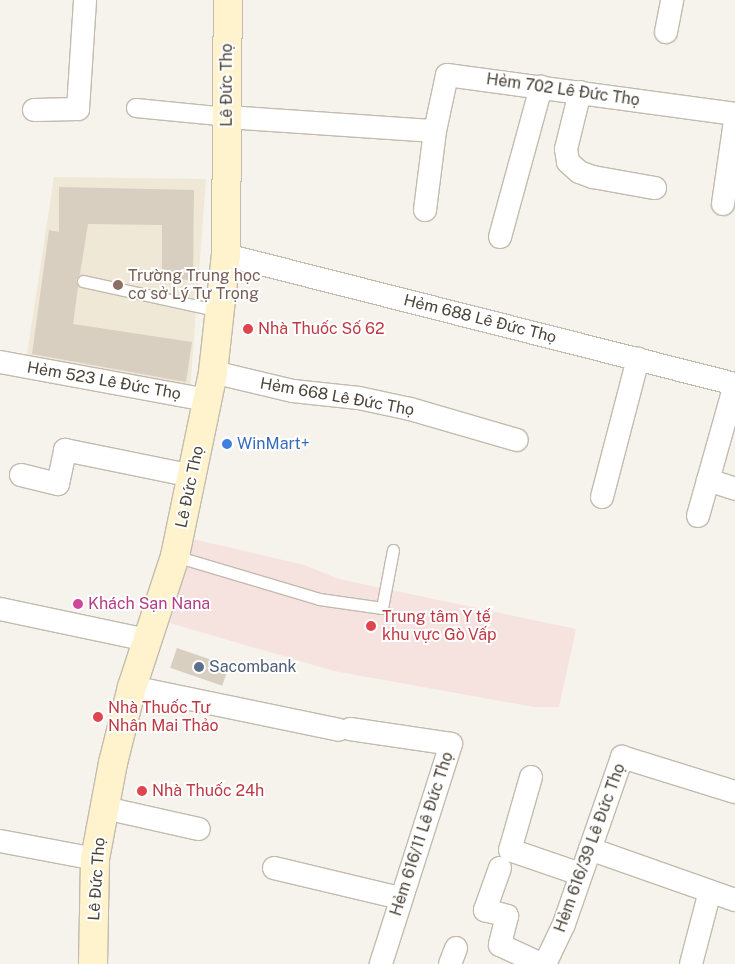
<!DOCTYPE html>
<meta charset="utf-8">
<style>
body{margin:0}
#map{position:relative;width:735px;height:964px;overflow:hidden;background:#f6f3ec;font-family:"Public Sans",sans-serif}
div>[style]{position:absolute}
.education>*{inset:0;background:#efe8d6}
.medical>*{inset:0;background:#f6e3e0}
.building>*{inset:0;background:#d8cfc1;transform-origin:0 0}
.roads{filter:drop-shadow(1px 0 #c2bbae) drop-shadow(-1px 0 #c2bbae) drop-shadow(0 1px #c2bbae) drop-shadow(0 -1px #c2bbae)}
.service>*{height:11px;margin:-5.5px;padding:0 5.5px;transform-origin:5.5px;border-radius:5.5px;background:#fff}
.pedestrian>*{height:18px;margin:-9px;padding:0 9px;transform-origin:9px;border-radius:9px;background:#fff}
.minor>*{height:22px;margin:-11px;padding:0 11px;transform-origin:11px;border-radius:11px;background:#fff}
.secondary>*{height:28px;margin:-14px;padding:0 14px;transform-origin:14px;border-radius:14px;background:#fff3cd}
.dots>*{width:14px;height:14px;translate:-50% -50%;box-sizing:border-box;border:2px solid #fff;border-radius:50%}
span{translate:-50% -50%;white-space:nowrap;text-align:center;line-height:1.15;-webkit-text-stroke:4px #fff;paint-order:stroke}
.street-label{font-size:16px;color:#4b4439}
.education-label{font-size:16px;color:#785e54}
.left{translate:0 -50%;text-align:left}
.health-label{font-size:16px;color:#be3a42}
.shop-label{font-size:16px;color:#366cbe}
.hotel-label{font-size:16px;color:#b23c85}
.service-label{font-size:16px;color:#4e5e75}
</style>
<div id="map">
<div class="education">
<div style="clip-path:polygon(54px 177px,206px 179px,190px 391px,26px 361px)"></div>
</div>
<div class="medical">
<div style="clip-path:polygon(193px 539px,304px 565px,339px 579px,576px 629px,559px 707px,534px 707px,334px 671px,170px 623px)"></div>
</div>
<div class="building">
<div style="clip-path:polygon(59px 187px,194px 190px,193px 280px,162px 279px,162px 225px,88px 224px,80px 274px,76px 280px,78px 287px,73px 324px,192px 342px,186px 382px,32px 354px,49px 230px,59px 232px)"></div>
<div style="left:177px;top:648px;width:55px;height:21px;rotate:19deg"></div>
</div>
<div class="roads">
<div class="service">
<div style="left:83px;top:281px;width:140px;rotate:12.4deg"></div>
<div style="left:175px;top:556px;width:150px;rotate:16.6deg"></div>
<div style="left:319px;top:599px;width:64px;rotate:8.1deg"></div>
<div style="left:382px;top:608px;width:59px;rotate:-79.3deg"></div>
</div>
<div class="pedestrian">
<div style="left:136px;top:108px;width:91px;rotate:5.6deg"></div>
</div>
<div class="minor">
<div style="left:666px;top:32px;width:33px;rotate:-79deg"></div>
<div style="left:580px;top:92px;width:59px;rotate:103.8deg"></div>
<div style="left:566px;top:149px;width:13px;rotate:81deg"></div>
<div style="left:568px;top:162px;width:15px;rotate:42deg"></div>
<div style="left:579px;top:172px;width:15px;rotate:20deg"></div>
<div style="left:593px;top:177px;width:63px;rotate:10.1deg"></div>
<div style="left:34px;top:110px;width:44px;rotate:-1.3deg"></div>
<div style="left:78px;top:109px;width:109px;rotate:-86.3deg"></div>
<div style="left:227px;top:117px;width:208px;rotate:3.9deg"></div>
<div style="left:435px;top:131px;width:57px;rotate:-77.9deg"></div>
<div style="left:447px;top:75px;width:291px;rotate:7.7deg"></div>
<div style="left:723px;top:204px;width:84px;rotate:-81.8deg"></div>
<div style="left:425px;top:210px;width:80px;rotate:-82.8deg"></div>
<div style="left:500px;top:237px;width:156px;rotate:-74.7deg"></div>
<div style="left:226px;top:255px;width:525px;rotate:14.22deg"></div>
<div style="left:0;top:362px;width:211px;rotate:10.4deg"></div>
<div style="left:213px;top:372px;width:82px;rotate:13.4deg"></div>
<div style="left:293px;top:391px;width:66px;rotate:6.1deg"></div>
<div style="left:359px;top:398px;width:52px;rotate:12.2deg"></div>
<div style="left:410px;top:409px;width:111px;rotate:16.2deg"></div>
<div style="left:21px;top:475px;width:38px;rotate:14deg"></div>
<div style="left:58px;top:484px;width:35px;rotate:-78deg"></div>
<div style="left:65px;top:450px;width:131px;rotate:11.5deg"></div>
<div style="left:708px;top:480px;width:28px;rotate:18deg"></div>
<div style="left:602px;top:497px;width:143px;rotate:-75.4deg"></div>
<div style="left:698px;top:516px;width:137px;rotate:-74.3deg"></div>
<div style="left:0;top:609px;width:150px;rotate:11.9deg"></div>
<div style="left:132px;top:687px;width:211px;rotate:11.7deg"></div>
<div style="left:350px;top:729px;width:102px;rotate:8.4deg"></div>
<div style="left:451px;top:744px;width:231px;rotate:107.7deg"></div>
<div style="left:531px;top:777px;width:76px;rotate:106deg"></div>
<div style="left:510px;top:850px;width:74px;rotate:18.9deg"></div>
<div style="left:105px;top:808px;width:96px;rotate:12.6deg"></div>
<div style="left:0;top:841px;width:97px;rotate:10.7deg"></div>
<div style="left:590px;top:849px;width:154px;rotate:19.4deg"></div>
<div style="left:274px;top:868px;width:130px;rotate:13.4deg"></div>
<div style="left:500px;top:868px;width:45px;rotate:109.7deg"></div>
<div style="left:485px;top:910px;width:23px;rotate:15deg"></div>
<div style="left:507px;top:916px;width:30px;rotate:104deg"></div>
<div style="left:500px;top:945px;width:45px;rotate:24.9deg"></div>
<div style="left:450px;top:964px;width:17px;rotate:-69deg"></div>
<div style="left:545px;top:964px;width:44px;rotate:-64.6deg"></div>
<div style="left:564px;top:924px;width:177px;rotate:-70.8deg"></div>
<div style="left:622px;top:757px;width:118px;rotate:17.2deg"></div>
<div style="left:691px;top:964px;width:75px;rotate:-75.4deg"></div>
</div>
<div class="secondary">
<div style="left:93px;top:964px;width:105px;rotate:-88.9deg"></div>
<div style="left:95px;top:859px;width:98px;rotate:-79.4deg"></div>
<div style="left:113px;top:763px;width:78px;rotate:-76deg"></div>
<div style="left:132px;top:687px;width:138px;rotate:-71.8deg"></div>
<div style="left:175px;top:556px;width:188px;rotate:-78.3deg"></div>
<div style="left:213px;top:372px;width:118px;rotate:-83.7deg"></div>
<div style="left:226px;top:255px;width:255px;rotate:-89.6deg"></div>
</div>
</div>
<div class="dots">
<div style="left:118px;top:285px;background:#8d6e63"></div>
<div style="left:248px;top:329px;background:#e0444e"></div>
<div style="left:227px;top:444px;background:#3f7fe0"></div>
<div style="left:78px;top:604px;background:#d1479c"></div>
<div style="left:371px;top:626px;background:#e0444e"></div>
<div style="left:199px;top:667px;background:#5c6f8a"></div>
<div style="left:98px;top:717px;background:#e0444e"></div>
<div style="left:142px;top:791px;background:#e0444e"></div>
</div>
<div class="street-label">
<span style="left:227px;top:85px;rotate:-90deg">Lê Đức Thọ</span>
<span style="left:563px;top:90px;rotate:8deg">Hẻm 702 Lê Đức Thọ</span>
<span style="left:480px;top:319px;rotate:14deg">Hẻm 688 Lê Đức Thọ</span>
<span style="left:104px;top:381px;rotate:10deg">Hẻm 523 Lê Đức Thọ</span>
<span style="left:337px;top:397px;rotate:10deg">Hẻm 668 Lê Đức Thọ</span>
<span style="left:190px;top:487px;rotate:-78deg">Lê Đức Thọ</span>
<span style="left:422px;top:834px;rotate:-72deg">Hẻm 616/11 Lê Đức Thọ</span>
<span style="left:590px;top:848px;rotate:-70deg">Hẻm 616/39 Lê Đức Thọ</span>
<span style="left:97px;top:879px;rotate:-86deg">Lê Đức Thọ</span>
</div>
<div class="education-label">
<span class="left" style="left:128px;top:285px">Trường Trung học<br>cơ sở Lý Tự Trọng</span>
</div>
<div class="health-label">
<span class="left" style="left:258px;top:329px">Nhà Thuốc Số 62</span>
<span class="left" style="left:382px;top:626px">Trung tâm Y tế<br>khu vực Gò Vấp</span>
<span class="left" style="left:108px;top:717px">Nhà Thuốc Tư<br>Nhân Mai Thảo</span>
<span class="left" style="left:152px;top:791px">Nhà Thuốc 24h</span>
</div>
<div class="shop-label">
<span class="left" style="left:237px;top:444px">WinMart+</span>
</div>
<div class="hotel-label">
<span class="left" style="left:88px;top:604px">Khách Sạn Nana</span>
</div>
<div class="service-label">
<span class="left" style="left:209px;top:667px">Sacombank</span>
</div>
</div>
